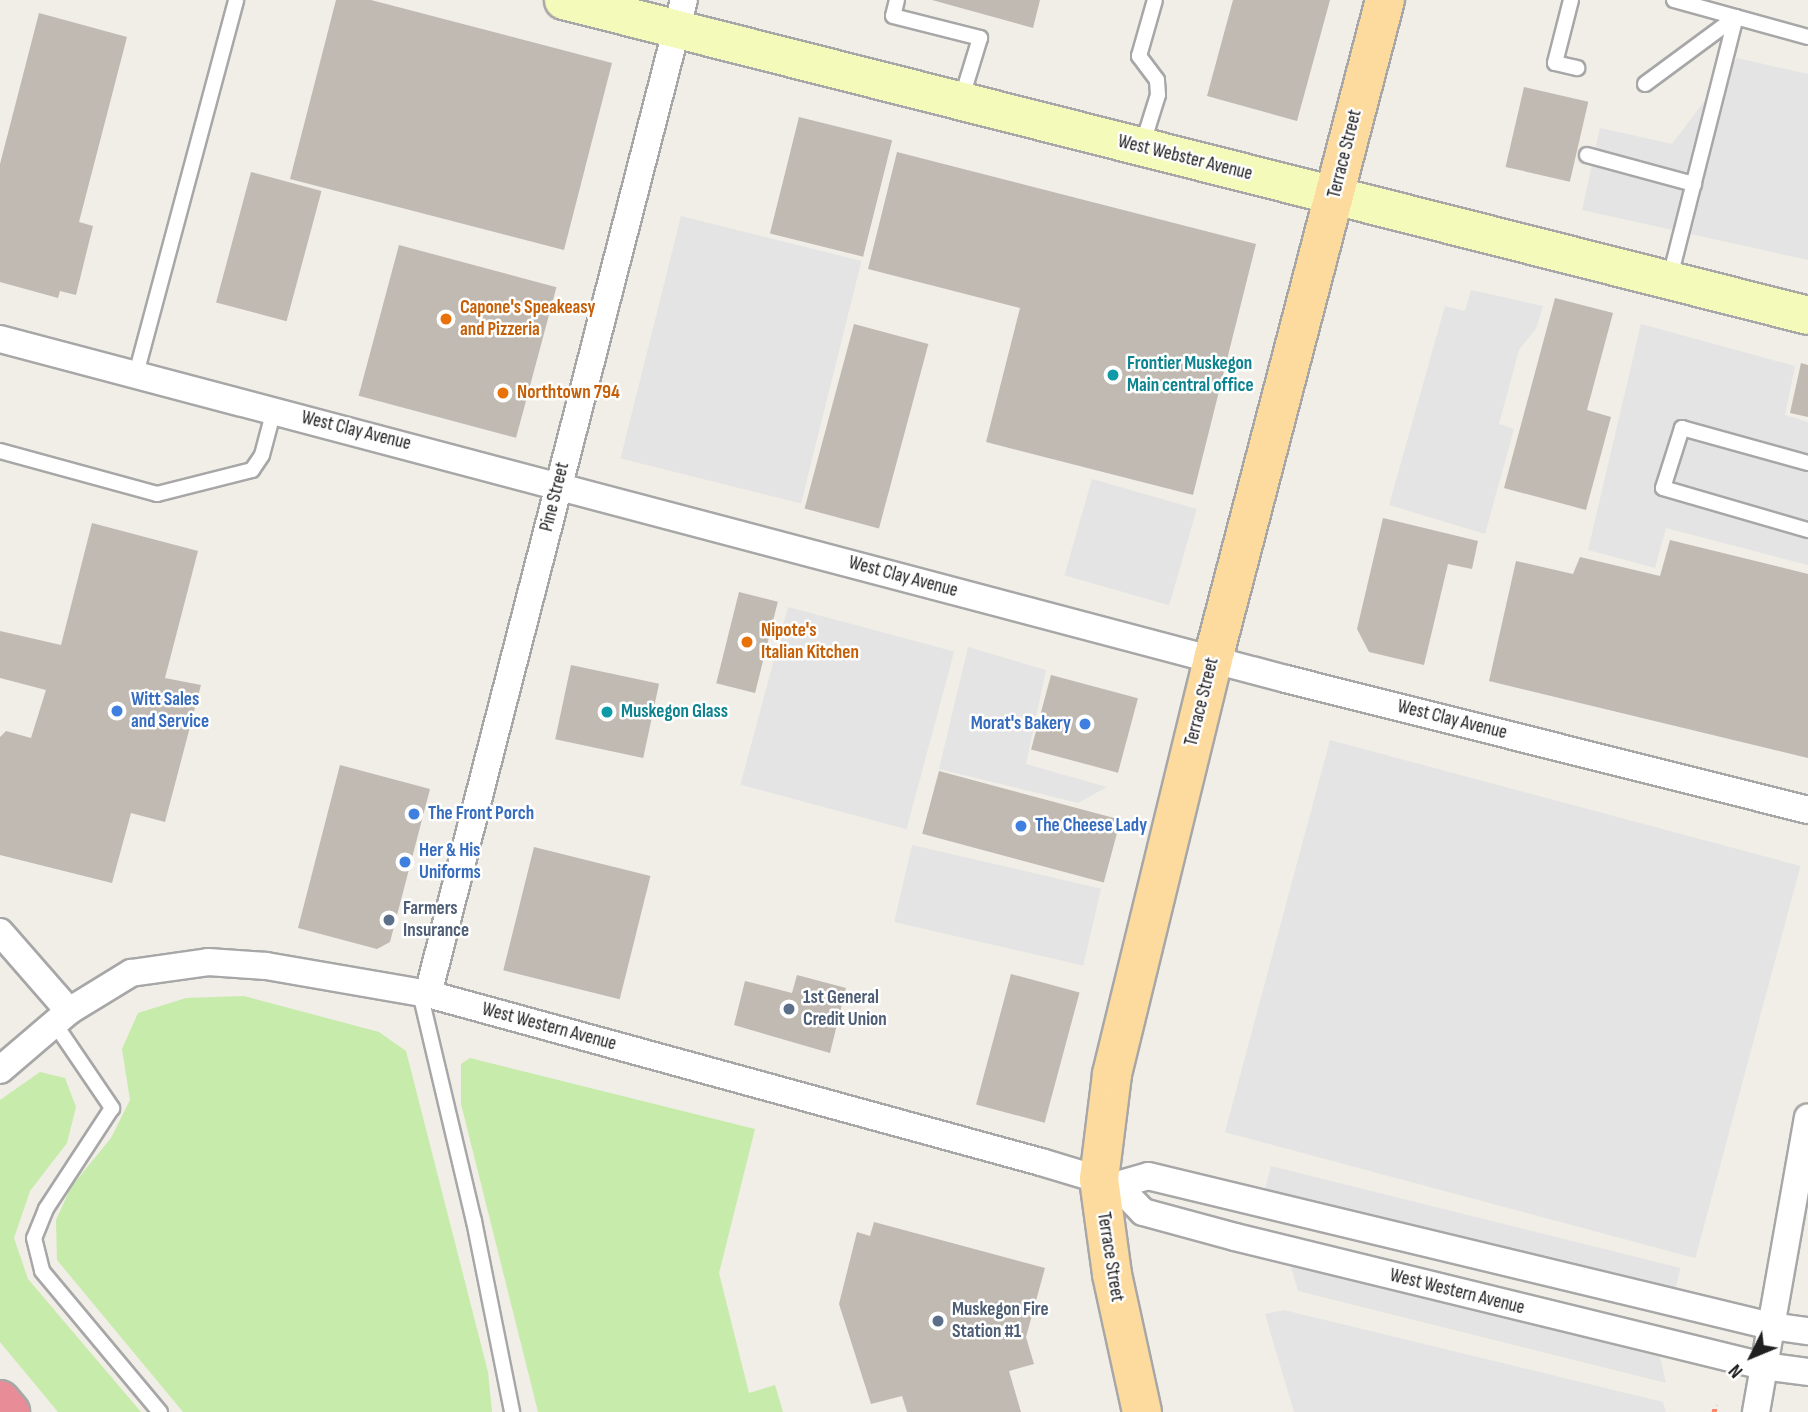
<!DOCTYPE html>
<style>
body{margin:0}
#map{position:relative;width:1808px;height:1412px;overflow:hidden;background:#f0eee6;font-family:"Sofia Sans Condensed",sans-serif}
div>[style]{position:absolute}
.grass>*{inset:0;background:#c6ebab}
.parking>*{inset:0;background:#e4e4e4;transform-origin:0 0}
.building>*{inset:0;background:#c1bab2;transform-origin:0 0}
.path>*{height:4.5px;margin-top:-2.25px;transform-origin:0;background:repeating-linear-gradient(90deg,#fc846c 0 3.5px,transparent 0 7px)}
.roads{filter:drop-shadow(2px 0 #a7a7a7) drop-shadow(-2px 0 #a7a7a7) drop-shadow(0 2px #a7a7a7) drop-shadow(0 -2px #a7a7a7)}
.lane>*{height:14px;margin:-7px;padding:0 7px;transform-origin:7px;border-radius:7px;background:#fff}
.street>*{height:26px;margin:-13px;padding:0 13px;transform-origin:13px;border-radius:13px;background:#fff}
.secondary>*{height:37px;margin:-18.5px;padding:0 18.5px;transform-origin:18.5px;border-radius:18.5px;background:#f3faba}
.primary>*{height:38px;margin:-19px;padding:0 19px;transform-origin:19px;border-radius:19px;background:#fddb9e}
.highway>*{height:38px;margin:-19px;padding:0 19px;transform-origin:19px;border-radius:19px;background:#e88d98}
.dots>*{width:19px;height:19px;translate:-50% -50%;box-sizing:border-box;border:4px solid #fff;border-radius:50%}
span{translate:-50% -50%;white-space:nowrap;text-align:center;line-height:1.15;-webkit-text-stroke:5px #fff;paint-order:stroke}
.street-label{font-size:19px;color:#202020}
.food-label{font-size:19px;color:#c56008;font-weight:700}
.left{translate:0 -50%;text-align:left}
.culture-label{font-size:19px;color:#0d838f;font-weight:700}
.shop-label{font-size:19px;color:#366cbe;font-weight:700}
.right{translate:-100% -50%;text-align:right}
.service-label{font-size:19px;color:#4e5e75;font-weight:700}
.north{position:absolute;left:1717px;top:1321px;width:70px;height:70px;-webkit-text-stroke:5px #fff;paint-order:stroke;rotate:227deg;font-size:19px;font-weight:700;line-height:28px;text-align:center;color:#202020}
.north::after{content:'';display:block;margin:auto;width:24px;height:32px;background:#202020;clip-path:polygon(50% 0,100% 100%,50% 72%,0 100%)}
</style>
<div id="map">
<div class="grass">
<div style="clip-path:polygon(244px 996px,379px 1032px,406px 1051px,488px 1372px,492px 1412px,183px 1412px,57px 1260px,56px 1220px,71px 1187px,111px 1138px,130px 1100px,122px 1049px,138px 1013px,186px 998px)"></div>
<div style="clip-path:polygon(470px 1058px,755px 1129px,719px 1273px,749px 1393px,775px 1385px,783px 1412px,538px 1412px,461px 1104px,461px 1064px)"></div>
<div style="clip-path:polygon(40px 1072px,65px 1078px,76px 1107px,67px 1143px,30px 1191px,14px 1238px,28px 1279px,141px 1412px,58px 1412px,0 1342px,0 1100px)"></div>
</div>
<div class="parking">
<div style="clip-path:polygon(1737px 58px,1808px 74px,1808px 260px,1582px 210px,1600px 128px,1672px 144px)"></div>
<div style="left:681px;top:216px;width:186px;height:250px;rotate:14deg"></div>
<div style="clip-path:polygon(1471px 290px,1543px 306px,1536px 329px,1519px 350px,1499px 424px,1514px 429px,1485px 534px,1389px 505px,1445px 306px,1465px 311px)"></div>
<div style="clip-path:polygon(1641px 324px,1795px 366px,1785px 415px,1808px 422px,1808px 565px,1666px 528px,1655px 568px,1588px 550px)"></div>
<div style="left:1092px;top:479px;width:109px;height:100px;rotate:16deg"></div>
<div style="left:788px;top:607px;width:172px;height:184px;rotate:15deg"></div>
<div style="clip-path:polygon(968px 647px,1046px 670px,1026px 764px,1107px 787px,1078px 803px,939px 769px)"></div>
<div style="left:1330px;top:740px;width:487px;height:406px;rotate:15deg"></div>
<div style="left:912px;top:845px;width:194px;height:79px;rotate:13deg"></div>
<div style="left:1271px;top:1166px;width:422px;height:29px;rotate:14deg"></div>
<div style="clip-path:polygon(1289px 1260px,1660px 1357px,1666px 1383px,1298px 1291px)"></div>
<div style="clip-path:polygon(1284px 1310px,1663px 1402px,1666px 1412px,1294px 1412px,1265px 1314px)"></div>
</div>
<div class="building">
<div style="clip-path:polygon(336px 0,371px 0,612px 63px,564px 250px,290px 179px)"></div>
<div style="clip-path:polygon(932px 0,1040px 0,1033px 28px)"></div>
<div style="clip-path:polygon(1233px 0,1330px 0,1297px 121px,1207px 96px)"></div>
<div style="clip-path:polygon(39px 13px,127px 37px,79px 222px,93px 226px,76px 295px,60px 291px,58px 298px,0 282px,0 164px)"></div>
<div style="left:1524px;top:87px;width:66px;height:82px;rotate:13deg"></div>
<div style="left:799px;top:117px;width:96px;height:120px;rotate:14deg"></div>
<div style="clip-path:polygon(897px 152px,1256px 244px,1193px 495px,986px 442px,1020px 308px,868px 269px)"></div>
<div style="left:251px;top:172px;width:73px;height:135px;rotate:15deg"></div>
<div style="left:399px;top:245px;width:163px;height:156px;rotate:15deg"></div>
<div style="clip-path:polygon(1555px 298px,1613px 313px,1587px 410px,1611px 417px,1586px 510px,1504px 488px)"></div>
<div style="left:854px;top:324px;width:77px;height:191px;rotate:15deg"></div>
<div style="clip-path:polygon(1801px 363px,1808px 365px,1808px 417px,1790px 413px)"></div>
<div style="clip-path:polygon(1383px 518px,1478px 541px,1472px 569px,1448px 564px,1424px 665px,1369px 652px,1357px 629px)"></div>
<div style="clip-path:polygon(92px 523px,198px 551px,165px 678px,201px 685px,165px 822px,131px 813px,112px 883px,0 855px,0 737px,6px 731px,31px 738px,46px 690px,0 678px,0 631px,61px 645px)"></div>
<div style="clip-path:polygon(1670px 540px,1808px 574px,1808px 758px,1489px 681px,1516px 561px,1573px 574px,1580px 557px,1660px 576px)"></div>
<div style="left:739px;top:592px;width:40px;height:94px;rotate:14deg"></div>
<div style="left:571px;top:665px;width:90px;height:76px;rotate:12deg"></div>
<div style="left:1051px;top:675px;width:90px;height:77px;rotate:15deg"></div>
<div style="clip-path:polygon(340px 765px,430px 789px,390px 942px,377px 949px,298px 928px)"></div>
<div style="left:939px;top:771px;width:188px;height:65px;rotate:15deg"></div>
<div style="left:534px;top:847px;width:120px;height:127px;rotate:14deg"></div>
<div style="left:1011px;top:974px;width:71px;height:135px;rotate:15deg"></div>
<div style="clip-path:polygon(797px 975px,846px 988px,830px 1053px,734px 1025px,745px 981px,792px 993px)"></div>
<div style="clip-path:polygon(874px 1222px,1045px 1268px,1026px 1337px,1034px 1364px,1009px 1371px,1021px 1412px,907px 1412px,902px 1396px,871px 1404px,839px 1304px,857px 1232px,870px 1236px)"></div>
</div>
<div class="path">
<div style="left:1714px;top:1412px;width:7px;rotate:-82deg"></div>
</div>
<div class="roads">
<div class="lane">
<div style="left:897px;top:0;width:16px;rotate:104deg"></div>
<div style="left:893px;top:16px;width:90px;rotate:14.2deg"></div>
<div style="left:980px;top:38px;width:65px;rotate:107deg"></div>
<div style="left:1571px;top:0;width:65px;rotate:104.3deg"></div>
<div style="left:1555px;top:63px;width:23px;rotate:13deg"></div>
<div style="left:1674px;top:0;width:139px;rotate:15.4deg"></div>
<div style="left:1645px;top:84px;width:113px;rotate:-36.4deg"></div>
<div style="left:1142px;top:146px;width:53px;rotate:-72.6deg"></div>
<div style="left:1158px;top:95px;width:15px;rotate:-94deg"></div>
<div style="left:1157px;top:80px;width:30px;rotate:-127deg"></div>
<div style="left:1139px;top:56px;width:58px;rotate:-74.1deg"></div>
<div style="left:1587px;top:155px;width:111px;rotate:15.2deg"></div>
<div style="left:1669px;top:281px;width:272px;rotate:-75.8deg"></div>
<div style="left:136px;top:374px;width:387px;rotate:-75deg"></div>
<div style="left:0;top:451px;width:163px;rotate:15.3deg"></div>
<div style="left:157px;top:494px;width:98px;rotate:-14.2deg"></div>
<div style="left:252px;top:470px;width:18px;rotate:-56deg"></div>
<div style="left:262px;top:455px;width:47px;rotate:-75.1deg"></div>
<div style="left:1808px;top:463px;width:131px;rotate:-164.5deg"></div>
<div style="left:1682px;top:428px;width:63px;rotate:107.6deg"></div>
<div style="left:1663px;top:488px;width:151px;rotate:16.2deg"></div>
<div style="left:420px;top:993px;width:234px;rotate:76.7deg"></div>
<div style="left:474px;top:1221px;width:195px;rotate:78.7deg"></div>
<div style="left:55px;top:1024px;width:102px;rotate:55.8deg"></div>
<div style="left:112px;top:1108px;width:121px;rotate:123.2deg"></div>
<div style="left:46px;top:1209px;width:31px;rotate:112deg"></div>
<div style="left:34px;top:1238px;width:34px;rotate:76deg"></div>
<div style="left:42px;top:1271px;width:184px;rotate:50.1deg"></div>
</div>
<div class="street">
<div style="left:0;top:339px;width:1330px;rotate:14.81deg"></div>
<div style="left:1286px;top:679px;width:538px;rotate:14.09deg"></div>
<div style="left:0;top:932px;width:105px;rotate:48.9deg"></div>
<div style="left:428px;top:994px;width:1026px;rotate:-75.56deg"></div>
<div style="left:0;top:1070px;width:91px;rotate:-40.5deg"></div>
<div style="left:69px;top:1011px;width:73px;rotate:-31.5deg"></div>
<div style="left:131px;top:973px;width:78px;rotate:-8.1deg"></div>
<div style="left:208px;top:962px;width:58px;rotate:3.9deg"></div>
<div style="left:266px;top:966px;width:164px;rotate:9.8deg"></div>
<div style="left:428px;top:994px;width:636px;rotate:15.33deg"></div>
<div style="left:1041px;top:1162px;width:79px;rotate:16.8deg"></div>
<div style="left:1117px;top:1185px;width:37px;rotate:46deg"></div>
<div style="left:1143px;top:1212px;width:95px;rotate:15.2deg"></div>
<div style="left:1235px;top:1237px;width:544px;rotate:13.73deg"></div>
<div style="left:1763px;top:1366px;width:45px;rotate:7.6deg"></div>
<div style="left:1117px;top:1185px;width:32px;rotate:-16deg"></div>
<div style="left:1148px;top:1176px;width:641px;rotate:13.54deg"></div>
<div style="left:1771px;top:1326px;width:37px;rotate:8deg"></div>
<div style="left:1756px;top:1412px;width:299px;rotate:-80deg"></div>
</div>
<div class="secondary">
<div style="left:563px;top:0;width:1284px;rotate:14.2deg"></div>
</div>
<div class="primary">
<div style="left:1142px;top:1412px;width:141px;rotate:-102.3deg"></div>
<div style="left:1112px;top:1274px;width:96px;rotate:-97.8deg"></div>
<div style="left:1099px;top:1179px;width:106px;rotate:-82.9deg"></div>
<div style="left:1112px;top:1074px;width:427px;rotate:-76.3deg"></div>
<div style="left:1213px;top:659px;width:681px;rotate:-75.37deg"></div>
</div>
<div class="highway">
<div style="left:0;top:1400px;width:16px;rotate:50deg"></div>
</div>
</div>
<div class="dots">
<div style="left:446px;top:319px;background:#e8710a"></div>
<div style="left:1113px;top:375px;background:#0f9aa8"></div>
<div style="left:503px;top:393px;background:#e8710a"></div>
<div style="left:747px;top:642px;background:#e8710a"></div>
<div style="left:117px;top:711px;background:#3f7fe0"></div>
<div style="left:607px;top:712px;background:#0f9aa8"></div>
<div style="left:1085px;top:724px;background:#3f7fe0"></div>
<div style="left:414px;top:814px;background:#3f7fe0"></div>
<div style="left:1021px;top:826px;background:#3f7fe0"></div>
<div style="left:405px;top:862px;background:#3f7fe0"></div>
<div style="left:389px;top:920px;background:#5c6f8a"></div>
<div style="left:789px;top:1009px;background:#5c6f8a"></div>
<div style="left:938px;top:1321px;background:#5c6f8a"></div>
</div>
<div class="street-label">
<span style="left:1345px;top:154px;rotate:-76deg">Terrace Street</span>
<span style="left:1185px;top:158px;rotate:14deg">West Webster Avenue</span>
<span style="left:356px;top:431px;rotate:14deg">West Clay Avenue</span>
<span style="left:555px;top:497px;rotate:-76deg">Pine Street</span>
<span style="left:903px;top:577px;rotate:15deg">West Clay Avenue</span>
<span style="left:1202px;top:702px;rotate:-76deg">Terrace Street</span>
<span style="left:1452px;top:720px;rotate:14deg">West Clay Avenue</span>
<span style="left:549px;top:1027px;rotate:15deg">West Western Avenue</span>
<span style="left:1110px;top:1257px;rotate:81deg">Terrace Street</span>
<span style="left:1457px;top:1292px;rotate:14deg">West Western Avenue</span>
</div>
<div class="food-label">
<span class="left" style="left:460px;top:319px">Capone's Speakeasy<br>and Pizzeria</span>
<span class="left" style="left:517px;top:393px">Northtown 794</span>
<span class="left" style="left:761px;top:642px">Nipote's<br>Italian Kitchen</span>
</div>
<div class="culture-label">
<span class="left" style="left:1127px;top:375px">Frontier Muskegon<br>Main central office</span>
<span class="left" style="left:621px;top:712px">Muskegon Glass</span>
</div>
<div class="shop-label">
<span class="left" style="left:131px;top:711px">Witt Sales<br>and Service</span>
<span class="right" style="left:1071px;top:724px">Morat's Bakery</span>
<span class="left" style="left:428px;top:814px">The Front Porch</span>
<span class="left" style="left:1035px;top:826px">The Cheese Lady</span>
<span class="left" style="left:419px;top:862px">Her &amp; His<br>Uniforms</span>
</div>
<div class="service-label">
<span class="left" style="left:403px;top:920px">Farmers<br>Insurance</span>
<span class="left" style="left:803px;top:1009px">1st General<br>Credit Union</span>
<span class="left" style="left:952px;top:1321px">Muskegon Fire<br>Station #1</span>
</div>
<div class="north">N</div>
</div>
